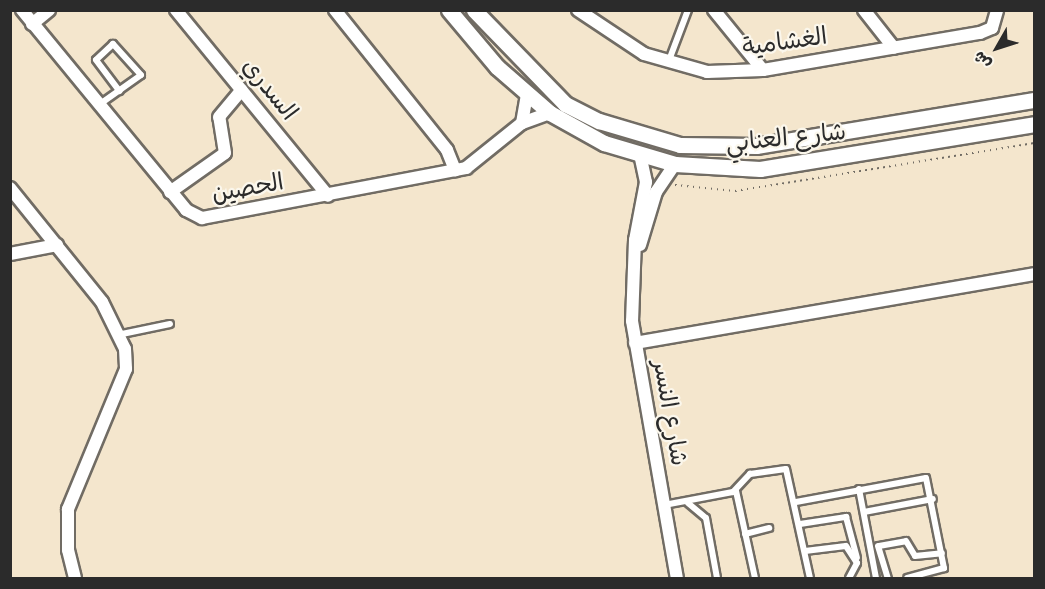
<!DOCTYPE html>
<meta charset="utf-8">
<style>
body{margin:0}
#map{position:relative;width:1045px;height:589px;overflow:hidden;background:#f4e6cd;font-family:Mynerve,"Playpen Sans Arabic",sans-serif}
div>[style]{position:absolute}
.path>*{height:2px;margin-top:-1px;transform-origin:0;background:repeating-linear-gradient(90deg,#716c64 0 1.5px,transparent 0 6px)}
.roads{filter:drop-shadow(2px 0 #716c64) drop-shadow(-2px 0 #716c64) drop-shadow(0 2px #716c64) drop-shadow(0 -2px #716c64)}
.service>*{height:6px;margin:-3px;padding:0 3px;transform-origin:3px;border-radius:3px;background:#fff}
.minor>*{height:12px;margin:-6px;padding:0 6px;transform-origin:6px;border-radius:6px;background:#fff}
.tertiary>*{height:15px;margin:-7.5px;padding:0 7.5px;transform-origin:7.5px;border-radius:7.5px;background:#fff}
span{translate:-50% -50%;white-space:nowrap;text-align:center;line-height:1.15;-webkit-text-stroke:4.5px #fbf7ec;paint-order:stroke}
.street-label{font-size:24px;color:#2b2b2b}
.frame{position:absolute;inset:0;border:12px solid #2b2b2b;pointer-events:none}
.north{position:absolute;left:967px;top:18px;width:60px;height:60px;-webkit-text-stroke:4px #fbf7ec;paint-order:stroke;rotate:231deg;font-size:16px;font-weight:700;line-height:24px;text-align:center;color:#2b2b2b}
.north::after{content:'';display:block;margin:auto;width:21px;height:27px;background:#2b2b2b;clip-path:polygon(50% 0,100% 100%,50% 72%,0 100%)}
</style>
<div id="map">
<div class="path">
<div style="left:675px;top:185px;width:60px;rotate:5.7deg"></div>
<div style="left:735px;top:191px;width:303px;rotate:-9.1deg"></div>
</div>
<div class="roads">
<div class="service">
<div style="left:668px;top:63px;width:57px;rotate:-69.3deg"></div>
<div style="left:100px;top:104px;width:50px;rotate:-35.3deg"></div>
<div style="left:141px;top:75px;width:42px;rotate:-132.1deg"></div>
<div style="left:113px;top:44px;width:23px;rotate:137deg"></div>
<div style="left:96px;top:60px;width:39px;rotate:53deg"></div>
<div style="left:122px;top:334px;width:49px;rotate:-11.8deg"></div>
<div style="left:859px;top:489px;width:91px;rotate:79.2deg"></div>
<div style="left:736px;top:491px;width:89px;rotate:77.7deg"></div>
<div style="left:796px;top:502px;width:132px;rotate:-10.5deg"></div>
<div style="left:926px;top:478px;width:92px;rotate:78.7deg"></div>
<div style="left:944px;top:568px;width:38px;rotate:165deg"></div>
<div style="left:688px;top:503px;width:23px;rotate:40deg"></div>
<div style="left:706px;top:518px;width:61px;rotate:79.6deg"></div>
<div style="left:664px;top:505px;width:70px;rotate:-10.7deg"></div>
<div style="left:733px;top:492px;width:25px;rotate:-47deg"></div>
<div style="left:750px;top:474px;width:36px;rotate:-8deg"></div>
<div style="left:786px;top:469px;width:112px;rotate:77.6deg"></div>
<div style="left:864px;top:512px;width:70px;rotate:-10.7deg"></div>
<div style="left:800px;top:524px;width:47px;rotate:-8.7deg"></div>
<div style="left:846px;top:517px;width:42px;rotate:75deg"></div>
<div style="left:745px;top:534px;width:25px;rotate:-14deg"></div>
<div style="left:878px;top:546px;width:34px;rotate:73deg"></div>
<div style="left:879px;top:546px;width:27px;rotate:-10deg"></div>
<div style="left:906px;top:541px;width:17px;rotate:59deg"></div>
<div style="left:915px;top:556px;width:27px;rotate:-6deg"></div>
<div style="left:805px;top:551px;width:41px;rotate:-7deg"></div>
<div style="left:846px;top:546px;width:20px;rotate:57deg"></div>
<div style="left:857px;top:563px;width:17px;rotate:118deg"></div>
</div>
<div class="minor">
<div style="left:22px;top:10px;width:259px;rotate:50.6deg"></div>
<div style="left:186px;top:210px;width:18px;rotate:27deg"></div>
<div style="left:202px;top:218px;width:269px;rotate:-10.7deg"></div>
<div style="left:466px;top:168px;width:72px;rotate:-38.8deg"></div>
<div style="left:522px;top:123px;width:30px;rotate:-20deg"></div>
<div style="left:176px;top:10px;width:240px;rotate:50.7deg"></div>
<div style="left:335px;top:10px;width:179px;rotate:51.3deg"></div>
<div style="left:447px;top:150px;width:22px;rotate:68deg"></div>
<div style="left:578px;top:10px;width:79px;rotate:33.7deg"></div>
<div style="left:644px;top:54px;width:66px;rotate:15.9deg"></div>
<div style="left:707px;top:72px;width:56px;rotate:-2deg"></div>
<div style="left:763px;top:70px;width:220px;rotate:-9.7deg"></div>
<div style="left:980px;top:33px;width:13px;rotate:-23deg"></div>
<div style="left:992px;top:28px;width:19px;rotate:-74deg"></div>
<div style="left:714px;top:10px;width:77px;rotate:50.8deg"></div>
<div style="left:864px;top:10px;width:48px;rotate:51.7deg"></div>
<div style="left:32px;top:24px;width:22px;rotate:-39deg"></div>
<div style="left:522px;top:123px;width:27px;rotate:-80deg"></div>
<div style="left:640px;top:154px;width:29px;rotate:78deg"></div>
<div style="left:646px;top:182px;width:59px;rotate:100.7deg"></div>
<div style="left:635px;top:240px;width:81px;rotate:92.1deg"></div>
<div style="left:632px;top:321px;width:261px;rotate:80.1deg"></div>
<div style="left:10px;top:188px;width:146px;rotate:51.1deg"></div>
<div style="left:102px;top:302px;width:52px;rotate:63.9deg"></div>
<div style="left:125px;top:349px;width:20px;rotate:87deg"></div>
<div style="left:126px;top:369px;width:152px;rotate:112.5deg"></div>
<div style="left:68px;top:509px;width:41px;rotate:90deg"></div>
<div style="left:68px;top:550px;width:29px;rotate:76deg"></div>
<div style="left:170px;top:192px;width:67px;rotate:-35.3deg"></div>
<div style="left:225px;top:153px;width:36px;rotate:-99deg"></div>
<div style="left:219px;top:117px;width:35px;rotate:-50deg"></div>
<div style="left:640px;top:245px;width:55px;rotate:-73.2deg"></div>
<div style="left:656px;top:192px;width:34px;rotate:-56deg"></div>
<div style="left:10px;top:254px;width:48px;rotate:-10.8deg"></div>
<div style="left:635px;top:343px;width:405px;rotate:-9.8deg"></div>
</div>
<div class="tertiary">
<div style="left:449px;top:10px;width:75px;rotate:49.9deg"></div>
<div style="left:497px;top:67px;width:70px;rotate:41deg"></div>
<div style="left:550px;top:113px;width:62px;rotate:29.1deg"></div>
<div style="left:604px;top:143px;width:74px;rotate:16.5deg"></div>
<div style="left:675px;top:164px;width:85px;rotate:3.4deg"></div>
<div style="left:760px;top:169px;width:278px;rotate:-9.3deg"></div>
<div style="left:474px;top:10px;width:131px;rotate:45.9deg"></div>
<div style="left:565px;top:104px;width:38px;rotate:27deg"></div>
<div style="left:599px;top:121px;width:84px;rotate:16.5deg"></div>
<div style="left:680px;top:145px;width:76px;rotate:0.8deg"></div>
<div style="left:756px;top:146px;width:282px;rotate:-9.4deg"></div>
</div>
</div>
<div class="street-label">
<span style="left:785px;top:43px;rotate:-8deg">الغشامية</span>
<span style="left:269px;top:90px;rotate:51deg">السدري</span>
<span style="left:786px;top:139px;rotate:-6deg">شارع العنابي</span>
<span style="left:248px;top:189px;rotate:-10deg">الحصين</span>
<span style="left:669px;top:413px;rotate:80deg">شارع النسر</span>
</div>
<div class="frame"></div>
<div class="north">ش</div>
</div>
